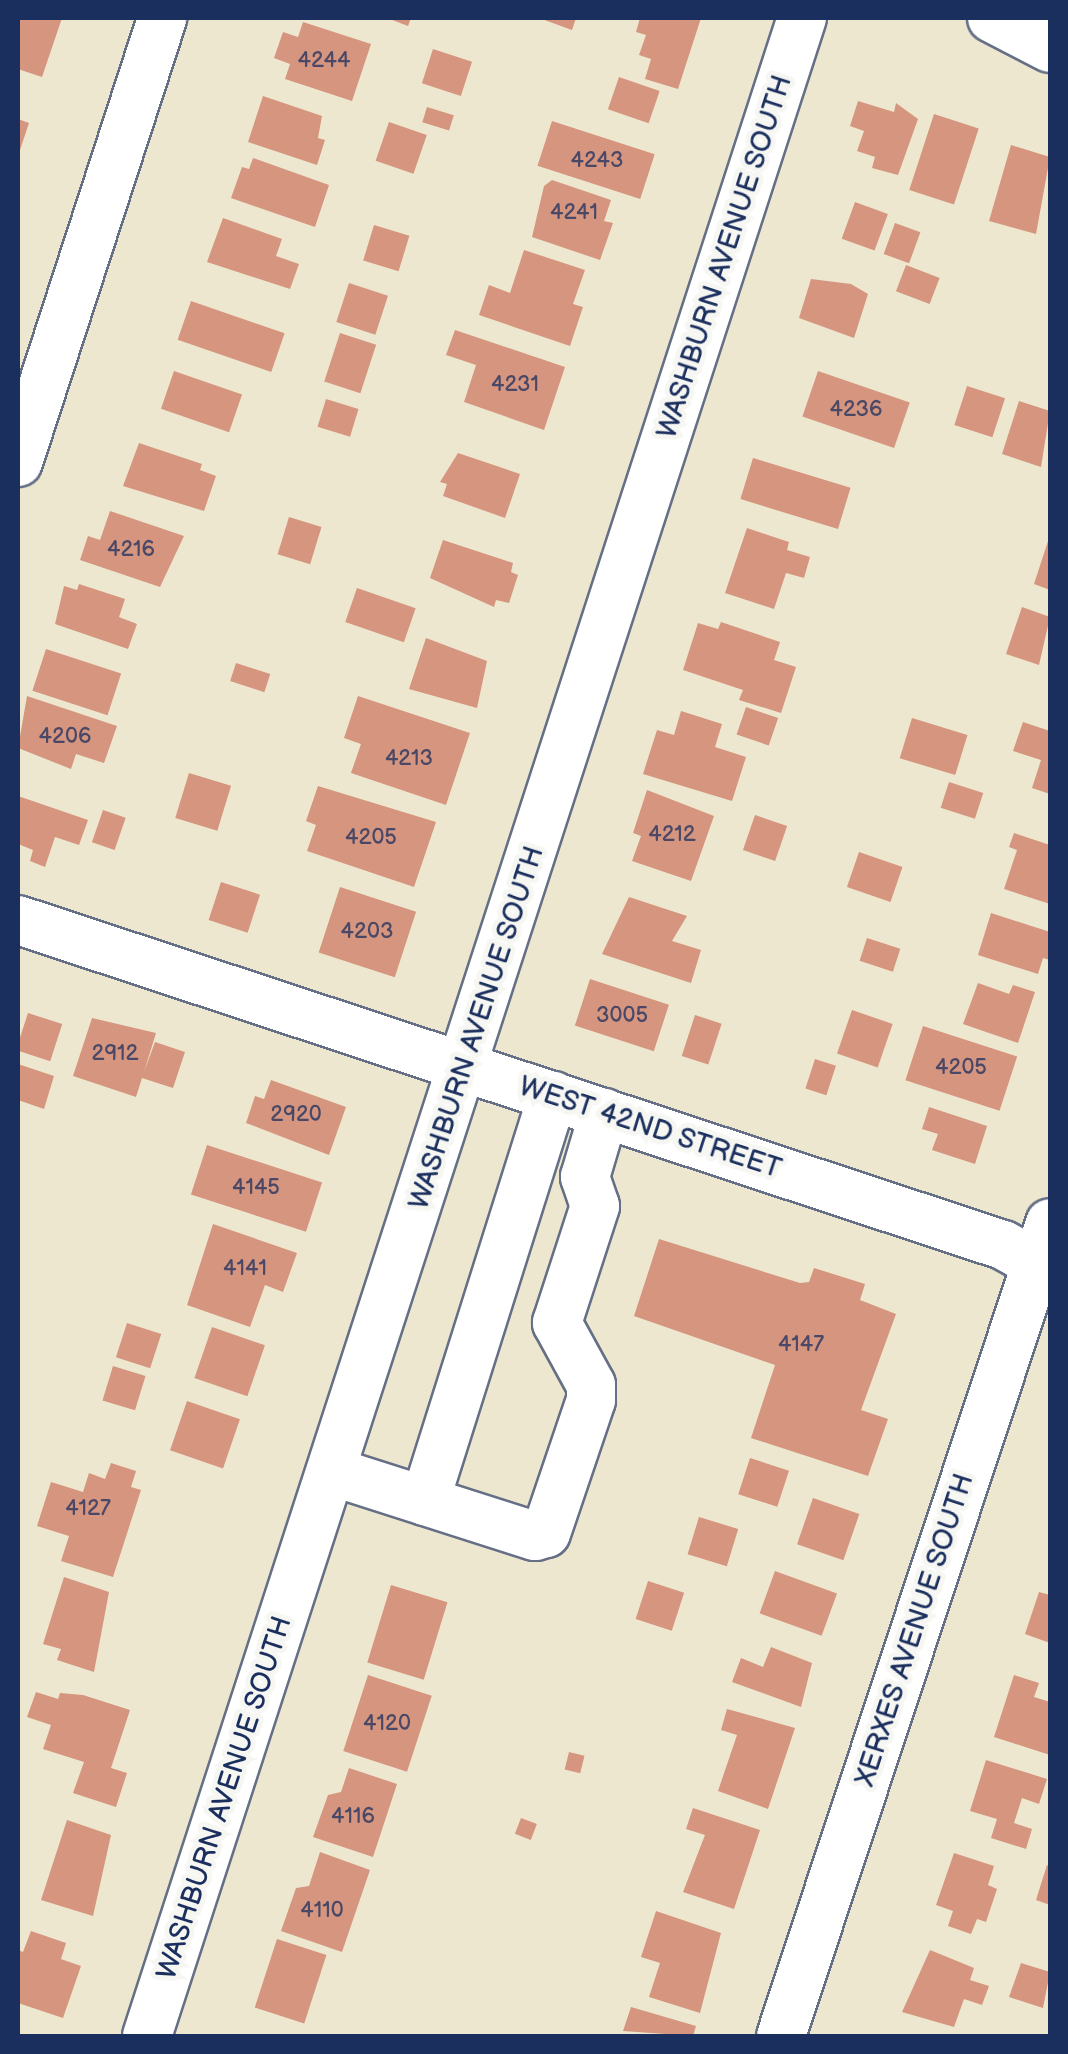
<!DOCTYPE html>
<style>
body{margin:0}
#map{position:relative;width:1068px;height:2054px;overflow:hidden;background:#eee7cf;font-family:"Balsamiq Sans",sans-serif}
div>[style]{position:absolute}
.building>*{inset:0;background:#d5957e;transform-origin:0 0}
.roads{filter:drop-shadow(2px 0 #656f86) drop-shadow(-2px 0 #656f86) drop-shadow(0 2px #656f86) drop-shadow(0 -2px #656f86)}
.minor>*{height:48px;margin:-24px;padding:0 24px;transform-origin:24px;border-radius:24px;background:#fff}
span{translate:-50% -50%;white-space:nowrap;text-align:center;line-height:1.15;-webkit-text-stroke:10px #f6f6f2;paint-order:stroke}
.number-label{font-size:22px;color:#4a4866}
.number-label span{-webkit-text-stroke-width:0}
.street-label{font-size:28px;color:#1b2f5e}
.frame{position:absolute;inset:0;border:20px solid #1b2f5e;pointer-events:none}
</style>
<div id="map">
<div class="building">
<div style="clip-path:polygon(18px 18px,62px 18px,42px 77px,18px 69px)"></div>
<div style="clip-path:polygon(387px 18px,411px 18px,408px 26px)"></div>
<div style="clip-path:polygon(539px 18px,576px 18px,572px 30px)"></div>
<div style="clip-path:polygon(640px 18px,701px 18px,678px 89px,645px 79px,651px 59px,639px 55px,646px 35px,636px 32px)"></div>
<div style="clip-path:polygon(303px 22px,371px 44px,352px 101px,285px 79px,290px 64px,274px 58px,283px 32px,298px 37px)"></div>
<div style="left:433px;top:49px;width:41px;height:36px;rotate:18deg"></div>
<div style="left:619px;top:77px;width:43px;height:34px;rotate:19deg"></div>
<div style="clip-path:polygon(263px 96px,322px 116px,318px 138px,325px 140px,317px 165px,248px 142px)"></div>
<div style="clip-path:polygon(858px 101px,894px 112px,896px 103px,918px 119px,898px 175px,872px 168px,875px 157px,857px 151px,864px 131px,850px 126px)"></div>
<div style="left:427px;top:107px;width:28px;height:16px;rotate:17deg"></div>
<div style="left:934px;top:114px;width:47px;height:80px;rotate:18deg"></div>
<div style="clip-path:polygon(18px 119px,29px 123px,18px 156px)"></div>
<div style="left:552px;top:121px;width:108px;height:47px;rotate:18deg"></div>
<div style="left:389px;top:122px;width:40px;height:41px;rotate:19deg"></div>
<div style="clip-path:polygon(1011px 145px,1050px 157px,1036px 234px,989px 221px)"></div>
<div style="clip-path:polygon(253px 158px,329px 185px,315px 227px,231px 198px,242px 167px,249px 169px)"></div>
<div style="clip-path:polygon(552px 180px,611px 200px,604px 221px,613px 223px,600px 260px,532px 237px,544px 186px)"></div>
<div style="left:855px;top:202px;width:35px;height:39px;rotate:20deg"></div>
<div style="clip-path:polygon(223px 218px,282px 239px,276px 256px,299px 264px,290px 289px,207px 262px)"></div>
<div style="left:895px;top:223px;width:27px;height:33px;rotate:20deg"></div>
<div style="left:374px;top:225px;width:37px;height:37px;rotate:17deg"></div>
<div style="clip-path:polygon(524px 250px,585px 270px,573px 304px,583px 307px,570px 346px,479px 315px,489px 285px,510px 293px)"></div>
<div style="left:906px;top:265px;width:36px;height:28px;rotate:21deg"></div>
<div style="clip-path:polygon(811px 279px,851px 284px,868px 294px,854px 338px,799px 318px)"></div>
<div style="left:349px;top:283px;width:41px;height:41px;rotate:18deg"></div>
<div style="left:191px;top:301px;width:99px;height:41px;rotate:19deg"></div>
<div style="clip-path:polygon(455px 330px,565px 367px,544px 430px,464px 402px,476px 365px,446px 355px)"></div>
<div style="left:340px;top:333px;width:38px;height:51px;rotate:18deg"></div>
<div style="left:174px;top:371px;width:72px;height:40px;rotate:19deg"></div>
<div style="left:818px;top:371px;width:97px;height:48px;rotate:19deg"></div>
<div style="left:967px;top:386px;width:40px;height:41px;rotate:18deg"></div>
<div style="left:326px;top:399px;width:34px;height:29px;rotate:17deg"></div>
<div style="clip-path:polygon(1019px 401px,1050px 411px,1041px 467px,1002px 454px)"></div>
<div style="clip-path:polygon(139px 443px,202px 464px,200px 470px,216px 476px,204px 511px,123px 486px)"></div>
<div style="clip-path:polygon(458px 453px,520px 474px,505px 518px,443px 496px,447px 484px,440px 482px)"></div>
<div style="left:753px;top:458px;width:102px;height:43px;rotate:17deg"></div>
<div style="clip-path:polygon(110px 511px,184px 536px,160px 587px,80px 560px,88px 536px,100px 540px)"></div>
<div style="left:289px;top:517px;width:34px;height:39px;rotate:17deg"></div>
<div style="clip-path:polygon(747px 528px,789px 542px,787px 550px,810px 557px,804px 578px,786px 573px,774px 609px,725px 593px)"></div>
<div style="clip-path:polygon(1050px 535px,1050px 590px,1034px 584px)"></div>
<div style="clip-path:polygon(443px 540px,513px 563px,511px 572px,518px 575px,509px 603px,496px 600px,494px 607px,430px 578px)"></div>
<div style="clip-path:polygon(79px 584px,125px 599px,119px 617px,137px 624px,128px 649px,55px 624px,64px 586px,77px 590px)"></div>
<div style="left:357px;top:588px;width:62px;height:36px;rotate:19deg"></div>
<div style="clip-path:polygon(1022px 607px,1050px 617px,1039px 665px,1006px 654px)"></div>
<div style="clip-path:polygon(721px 622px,780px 642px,774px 660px,796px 667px,781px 713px,739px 700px,743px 690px,683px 670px,698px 623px,718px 629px)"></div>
<div style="clip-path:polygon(426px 638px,487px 661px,477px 708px,409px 689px)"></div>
<div style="left:46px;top:649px;width:79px;height:44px;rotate:18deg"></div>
<div style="left:236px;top:663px;width:36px;height:19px;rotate:18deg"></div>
<div style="clip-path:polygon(27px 696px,117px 726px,104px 763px,76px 754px,71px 769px,18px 748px)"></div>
<div style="clip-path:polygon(358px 696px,470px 733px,446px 805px,351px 773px,361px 744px,344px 738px)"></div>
<div style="left:746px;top:707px;width:34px;height:29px;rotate:19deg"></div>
<div style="clip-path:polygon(681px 711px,722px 724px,715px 747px,746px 757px,732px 801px,643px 774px,657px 730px,674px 735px)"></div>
<div style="left:912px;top:718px;width:58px;height:42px;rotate:17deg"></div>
<div style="clip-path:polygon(1023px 722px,1050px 731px,1050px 794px,1032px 788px,1041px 760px,1013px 751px)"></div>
<div style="left:189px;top:773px;width:44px;height:47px;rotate:17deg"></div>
<div style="left:949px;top:782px;width:36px;height:27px;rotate:18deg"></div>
<div style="clip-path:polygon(318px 786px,436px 822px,414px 887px,307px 851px,316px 825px,306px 821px)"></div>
<div style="clip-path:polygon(647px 790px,714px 816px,691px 881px,632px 861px,641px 836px,633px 833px)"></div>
<div style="clip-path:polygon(18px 796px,88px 820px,79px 845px,55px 837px,45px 867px,30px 861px,33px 850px,18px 844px)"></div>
<div style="left:103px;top:810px;width:24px;height:34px;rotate:19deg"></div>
<div style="left:755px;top:815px;width:34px;height:37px;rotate:19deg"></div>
<div style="clip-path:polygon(1014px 833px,1050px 845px,1050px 904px,1004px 889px,1017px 850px,1009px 847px)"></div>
<div style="left:859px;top:852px;width:46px;height:37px;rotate:19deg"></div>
<div style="left:221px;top:882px;width:41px;height:40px;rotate:18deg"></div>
<div style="left:340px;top:887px;width:80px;height:69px;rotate:18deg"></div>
<div style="clip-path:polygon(629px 897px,687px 916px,672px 941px,701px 950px,691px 983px,602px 954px)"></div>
<div style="clip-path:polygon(991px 913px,1050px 932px,1050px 960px,1043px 958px,1038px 974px,978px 955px)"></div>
<div style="left:867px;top:938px;width:35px;height:24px;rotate:18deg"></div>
<div style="left:590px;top:979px;width:83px;height:49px;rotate:18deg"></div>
<div style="clip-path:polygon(978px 983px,1009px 994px,1013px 985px,1035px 992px,1018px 1043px,963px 1024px)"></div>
<div style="left:852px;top:1010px;width:43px;height:46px;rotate:19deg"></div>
<div style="left:28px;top:1013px;width:36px;height:39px;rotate:18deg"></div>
<div style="left:695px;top:1015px;width:28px;height:43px;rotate:18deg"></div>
<div style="clip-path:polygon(92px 1018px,156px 1033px,144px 1072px,155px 1042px,185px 1052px,173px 1088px,142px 1078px,136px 1097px,73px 1076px)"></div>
<div style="left:923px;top:1026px;width:99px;height:57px;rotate:18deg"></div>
<div style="left:815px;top:1059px;width:22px;height:31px;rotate:18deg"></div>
<div style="clip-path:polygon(18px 1064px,54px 1076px,44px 1109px,18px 1100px)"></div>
<div style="clip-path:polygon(271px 1080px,346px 1107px,329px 1155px,246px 1123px,255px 1096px,264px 1099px)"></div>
<div style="clip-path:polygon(929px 1107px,987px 1126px,975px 1164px,932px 1150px,938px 1134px,922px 1129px)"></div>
<div style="left:207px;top:1145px;width:121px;height:52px;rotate:18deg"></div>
<div style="clip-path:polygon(213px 1224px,297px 1253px,283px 1292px,265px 1285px,250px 1327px,187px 1305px)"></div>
<div style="clip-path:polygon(659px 1239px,800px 1283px,809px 1282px,814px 1268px,865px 1284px,860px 1300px,896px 1314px,861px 1410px,888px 1419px,868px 1476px,751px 1438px,775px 1365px,634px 1316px)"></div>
<div style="left:127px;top:1323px;width:36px;height:36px;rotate:18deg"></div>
<div style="left:212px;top:1327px;width:56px;height:54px;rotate:19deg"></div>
<div style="left:113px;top:1366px;width:34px;height:36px;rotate:17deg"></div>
<div style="left:187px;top:1401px;width:56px;height:52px;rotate:19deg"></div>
<div style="left:750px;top:1458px;width:41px;height:38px;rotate:18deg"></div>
<div style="clip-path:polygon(111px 1463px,136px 1471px,131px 1487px,141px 1490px,113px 1577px,61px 1561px,69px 1536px,37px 1526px,51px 1482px,83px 1492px,89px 1473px,105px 1479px)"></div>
<div style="left:813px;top:1498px;width:49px;height:49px;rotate:19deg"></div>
<div style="left:699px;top:1517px;width:41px;height:39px;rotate:17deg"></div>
<div style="left:775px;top:1571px;width:66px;height:45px;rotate:20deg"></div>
<div style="clip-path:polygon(64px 1577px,109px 1592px,94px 1672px,57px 1660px,61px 1649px,43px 1644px)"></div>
<div style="left:648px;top:1581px;width:38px;height:40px;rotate:18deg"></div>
<div style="left:391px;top:1585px;width:59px;height:81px;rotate:17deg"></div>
<div style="clip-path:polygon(1039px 1592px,1050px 1595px,1050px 1643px,1025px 1634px)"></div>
<div style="clip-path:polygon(771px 1647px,812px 1663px,801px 1707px,732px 1682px,741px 1658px,763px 1667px)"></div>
<div style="left:368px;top:1675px;width:67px;height:80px;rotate:18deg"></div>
<div style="clip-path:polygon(1014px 1675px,1039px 1683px,1034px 1697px,1050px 1702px,1050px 1755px,994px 1737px)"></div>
<div style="clip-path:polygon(36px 1692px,58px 1699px,60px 1693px,83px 1695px,130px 1710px,111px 1768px,127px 1773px,116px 1807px,73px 1793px,84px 1762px,43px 1749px,51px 1725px,27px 1717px)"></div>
<div style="clip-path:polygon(727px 1709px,795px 1728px,768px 1809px,718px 1791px,737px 1735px,721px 1730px)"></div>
<div style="left:569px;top:1752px;width:16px;height:18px;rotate:14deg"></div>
<div style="clip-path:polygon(986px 1760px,1047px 1779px,1039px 1804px,1022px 1798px,1014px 1823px,1032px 1829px,1026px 1849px,991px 1838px,997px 1819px,970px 1811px)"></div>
<div style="clip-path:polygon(349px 1768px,397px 1784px,373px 1857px,313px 1837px,328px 1795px,341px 1792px)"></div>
<div style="clip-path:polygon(693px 1808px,760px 1830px,734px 1909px,683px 1892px,705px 1835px,686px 1829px)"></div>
<div style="left:521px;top:1818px;width:17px;height:17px;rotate:21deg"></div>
<div style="clip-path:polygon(67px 1820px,111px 1835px,93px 1916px,41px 1900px)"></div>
<div style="clip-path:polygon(320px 1852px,370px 1870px,342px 1952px,281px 1931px,296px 1888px,309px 1886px)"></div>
<div style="clip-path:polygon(954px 1853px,994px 1866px,988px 1885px,997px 1889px,986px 1922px,977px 1919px,971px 1934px,948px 1926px,953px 1911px,936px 1905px)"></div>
<div style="clip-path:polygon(1047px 1865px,1050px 1867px,1050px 1905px,1036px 1900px)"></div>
<div style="clip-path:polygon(656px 1911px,721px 1933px,700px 2013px,649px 1997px,660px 1963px,641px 1957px)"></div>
<div style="clip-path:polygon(31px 1931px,66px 1943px,61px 1959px,81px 1966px,63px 2018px,18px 2003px,18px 1950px,23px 1952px)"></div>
<div style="left:277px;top:1939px;width:52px;height:72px;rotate:18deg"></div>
<div style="clip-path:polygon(930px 1950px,974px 1968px,970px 1980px,989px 1986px,982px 2005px,964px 1999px,954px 2027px,902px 2012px)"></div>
<div style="clip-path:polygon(1021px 1963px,1050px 1972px,1043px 2008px,1009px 1997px)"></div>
<div style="clip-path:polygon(631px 2007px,696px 2026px,693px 2036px,623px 2031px)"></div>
</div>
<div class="roads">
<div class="minor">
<div style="left:992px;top:18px;width:65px;rotate:27.3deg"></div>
<div style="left:18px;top:462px;width:467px;rotate:-72deg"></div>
<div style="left:18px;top:920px;width:1037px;rotate:18.26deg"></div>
<div style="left:1003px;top:1245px;width:54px;rotate:29deg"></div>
<div style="left:331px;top:1471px;width:214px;rotate:17.7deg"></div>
<div style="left:535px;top:1536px;width:11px;rotate:-15deg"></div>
<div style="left:546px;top:1533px;width:140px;rotate:-71.3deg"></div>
<div style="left:591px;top:1400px;width:15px;rotate:-90deg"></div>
<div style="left:591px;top:1385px;width:71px;rotate:-118.7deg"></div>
<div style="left:557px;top:1323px;width:123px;rotate:-72deg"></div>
<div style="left:595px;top:1206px;width:31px;rotate:-109deg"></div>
<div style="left:585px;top:1177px;width:67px;rotate:-73.5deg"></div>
<div style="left:425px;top:1501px;width:425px;rotate:-72.5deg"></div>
<div style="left:147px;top:2036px;width:2122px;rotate:-72.02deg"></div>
<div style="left:781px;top:2036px;width:856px;rotate:-71.69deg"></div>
</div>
</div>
<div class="number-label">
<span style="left:324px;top:61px">4244</span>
<span style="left:597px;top:161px">4243</span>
<span style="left:574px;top:213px">4241</span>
<span style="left:515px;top:385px">4231</span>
<span style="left:856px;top:410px">4236</span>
<span style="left:131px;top:550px">4216</span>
<span style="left:65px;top:737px">4206</span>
<span style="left:409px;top:759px">4213</span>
<span style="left:672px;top:835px">4212</span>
<span style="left:371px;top:838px">4205</span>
<span style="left:367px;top:932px">4203</span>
<span style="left:622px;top:1016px">3005</span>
<span style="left:115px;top:1054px">2912</span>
<span style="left:961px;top:1068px">4205</span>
<span style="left:296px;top:1115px">2920</span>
<span style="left:256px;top:1188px">4145</span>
<span style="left:245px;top:1269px">4141</span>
<span style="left:801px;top:1345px">4147</span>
<span style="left:88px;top:1509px">4127</span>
<span style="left:387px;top:1724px">4120</span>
<span style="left:353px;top:1817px">4116</span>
<span style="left:322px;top:1911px">4110</span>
</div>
<div class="street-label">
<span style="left:725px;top:257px;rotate:-72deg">WASHBURN AVENUE SOUTH</span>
<span style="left:477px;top:1028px;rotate:-72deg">WASHBURN AVENUE SOUTH</span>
<span style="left:650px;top:1128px;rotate:18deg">WEST 42ND STREET</span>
<span style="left:915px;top:1630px;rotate:-72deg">XERXES AVENUE SOUTH</span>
<span style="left:225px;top:1798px;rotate:-72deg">WASHBURN AVENUE SOUTH</span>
</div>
<div class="frame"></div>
</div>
